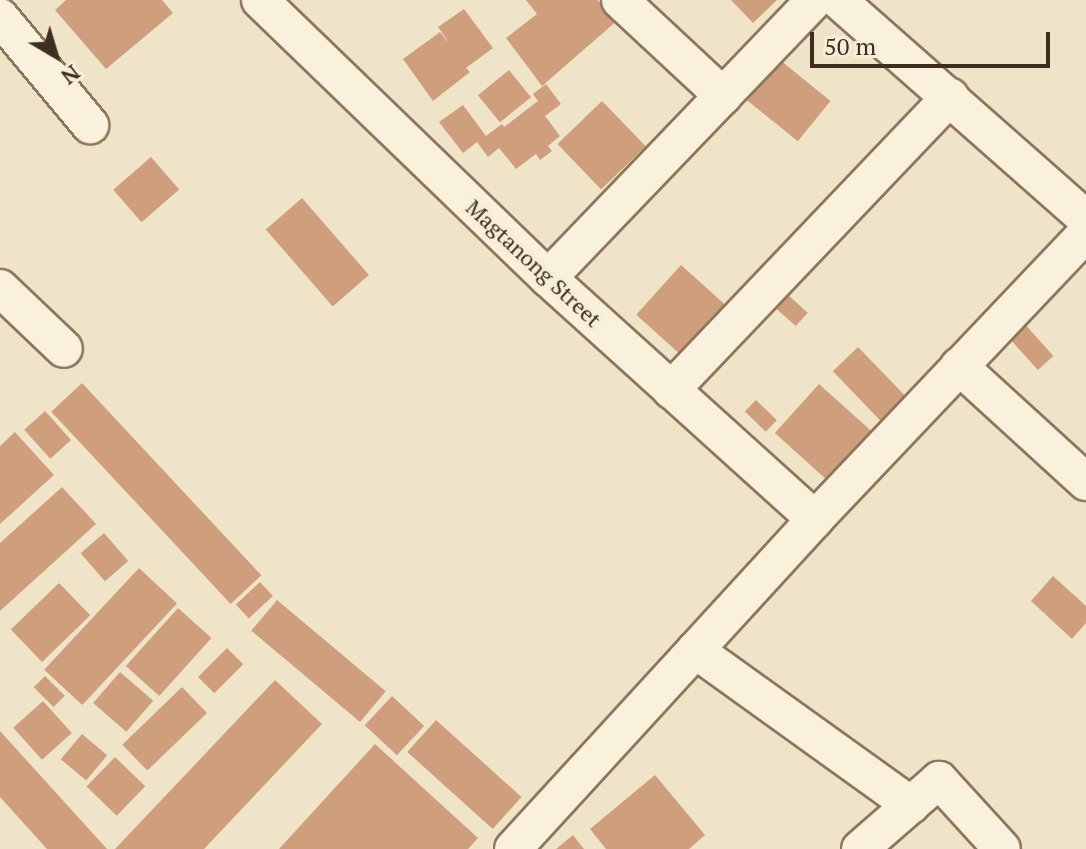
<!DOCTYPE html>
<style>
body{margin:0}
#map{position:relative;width:1086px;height:849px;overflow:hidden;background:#f0e4c8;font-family:"PT Serif",serif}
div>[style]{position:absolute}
.building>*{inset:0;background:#cf9f7d;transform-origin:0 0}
.roads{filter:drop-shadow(2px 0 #8d765c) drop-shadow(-2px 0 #8d765c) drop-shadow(0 2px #8d765c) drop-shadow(0 -2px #8d765c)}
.minor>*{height:36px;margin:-18px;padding:0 18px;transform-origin:18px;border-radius:18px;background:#faf1dc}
span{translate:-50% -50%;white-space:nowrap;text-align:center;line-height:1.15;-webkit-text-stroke:8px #f7eed8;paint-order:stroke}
.street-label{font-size:22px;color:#3d2e20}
.north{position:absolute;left:16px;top:16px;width:80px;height:80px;-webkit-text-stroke:6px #f7eed8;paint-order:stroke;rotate:142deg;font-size:22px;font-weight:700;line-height:32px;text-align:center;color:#3d2e20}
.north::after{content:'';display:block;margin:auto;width:28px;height:36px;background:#3d2e20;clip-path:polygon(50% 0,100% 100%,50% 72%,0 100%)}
.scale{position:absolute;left:810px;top:32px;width:240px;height:36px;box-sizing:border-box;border:4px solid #3d2e20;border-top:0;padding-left:10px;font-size:24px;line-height:28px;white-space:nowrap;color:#3d2e20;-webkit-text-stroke:6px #f7eed8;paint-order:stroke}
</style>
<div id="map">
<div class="building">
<div style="clip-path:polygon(66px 0,162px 0,173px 13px,106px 69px,55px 10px)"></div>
<div style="clip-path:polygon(526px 0,597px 0,619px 19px,542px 86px,506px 38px,537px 14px)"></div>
<div style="clip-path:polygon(731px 0,777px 0,753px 23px)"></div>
<div style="clip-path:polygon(464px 9px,493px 48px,466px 68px,470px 72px,433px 101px,403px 59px,440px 32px,450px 44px,438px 27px)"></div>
<div style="left:780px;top:60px;width:65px;height:52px;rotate:39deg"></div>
<div style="left:509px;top:70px;width:35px;height:40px;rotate:51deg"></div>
<div style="clip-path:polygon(546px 84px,561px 104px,545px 116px,560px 136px,548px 146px,552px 151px,540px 160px,536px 154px,516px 169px,499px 148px,488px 157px,477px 142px,463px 153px,439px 122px,463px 105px,486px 136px,502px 124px,504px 127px,538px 101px,533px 94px)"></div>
<div style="left:602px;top:101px;width:63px;height:62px;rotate:46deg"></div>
<div style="left:151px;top:157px;width:43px;height:50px;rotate:49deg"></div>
<div style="left:302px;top:198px;width:102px;height:48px;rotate:49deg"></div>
<div style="left:681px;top:265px;width:67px;height:67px;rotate:42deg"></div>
<div style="left:787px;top:294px;width:28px;height:18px;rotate:42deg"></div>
<div style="left:1022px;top:321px;width:47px;height:21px;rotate:48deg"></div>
<div style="left:858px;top:347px;width:70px;height:35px;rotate:46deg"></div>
<div style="left:82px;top:383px;width:263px;height:42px;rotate:47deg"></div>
<div style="left:819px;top:384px;width:70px;height:66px;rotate:42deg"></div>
<div style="left:756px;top:400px;width:29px;height:16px;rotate:44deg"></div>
<div style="left:45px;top:411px;width:39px;height:28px;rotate:48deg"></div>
<div style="clip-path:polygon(15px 432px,54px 475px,0 524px,0 446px)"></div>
<div style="clip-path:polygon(62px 487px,96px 524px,0 611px,0 543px)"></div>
<div style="left:104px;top:533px;width:37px;height:31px;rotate:49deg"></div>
<div style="left:139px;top:568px;width:52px;height:139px;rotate:43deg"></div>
<div style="clip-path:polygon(1053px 576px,1086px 606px,1086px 623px,1072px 639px,1031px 601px)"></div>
<div style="left:260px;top:582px;width:19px;height:33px;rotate:47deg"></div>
<div style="left:59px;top:583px;width:45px;height:67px;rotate:46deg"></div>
<div style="left:277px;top:600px;width:142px;height:40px;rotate:40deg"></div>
<div style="left:178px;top:608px;width:45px;height:78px;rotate:42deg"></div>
<div style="left:227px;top:648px;width:23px;height:41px;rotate:45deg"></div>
<div style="left:120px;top:672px;width:44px;height:41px;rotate:41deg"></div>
<div style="left:45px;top:676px;width:28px;height:16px;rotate:45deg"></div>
<div style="clip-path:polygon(275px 680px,322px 724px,204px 849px,115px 849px)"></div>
<div style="left:182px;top:687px;width:36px;height:83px;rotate:46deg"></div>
<div style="left:392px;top:696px;width:44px;height:40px;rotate:43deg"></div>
<div style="left:43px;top:701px;width:43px;height:40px;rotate:48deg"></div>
<div style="left:436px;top:720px;width:115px;height:43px;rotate:42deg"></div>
<div style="clip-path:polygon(0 731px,107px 849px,47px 849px,0 797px)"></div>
<div style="left:82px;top:734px;width:33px;height:33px;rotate:40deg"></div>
<div style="clip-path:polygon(375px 744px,478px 838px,468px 849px,279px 849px)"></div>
<div style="left:115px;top:757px;width:42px;height:41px;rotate:44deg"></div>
<div style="clip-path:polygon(655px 775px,705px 835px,689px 849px,606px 849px,590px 829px)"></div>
<div style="clip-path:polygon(573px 835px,584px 849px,556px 849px)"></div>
</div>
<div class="roads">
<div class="minor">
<div style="left:260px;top:0;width:400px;rotate:44deg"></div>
<div style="left:548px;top:278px;width:360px;rotate:42.1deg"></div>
<div style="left:620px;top:0;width:141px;rotate:43deg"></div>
<div style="left:838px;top:0;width:331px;rotate:41.4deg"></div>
<div style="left:0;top:17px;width:141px;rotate:50.2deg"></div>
<div style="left:548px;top:278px;width:385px;rotate:-46.2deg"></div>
<div style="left:0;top:288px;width:88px;rotate:43.6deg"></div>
<div style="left:959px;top:366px;width:172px;rotate:42.4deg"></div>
<div style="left:671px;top:390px;width:405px;rotate:-46.4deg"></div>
<div style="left:695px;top:650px;width:266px;rotate:35.7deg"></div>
<div style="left:513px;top:849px;width:447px;rotate:-47.5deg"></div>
<div style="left:815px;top:519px;width:394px;rotate:-46.5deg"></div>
<div style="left:860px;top:849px;width:105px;rotate:-41.1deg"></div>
<div style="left:939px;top:780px;width:93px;rotate:47.6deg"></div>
</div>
</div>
<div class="street-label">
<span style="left:534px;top:263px;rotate:43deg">Magtanong Street</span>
</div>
<div class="north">N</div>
<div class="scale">50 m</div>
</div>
